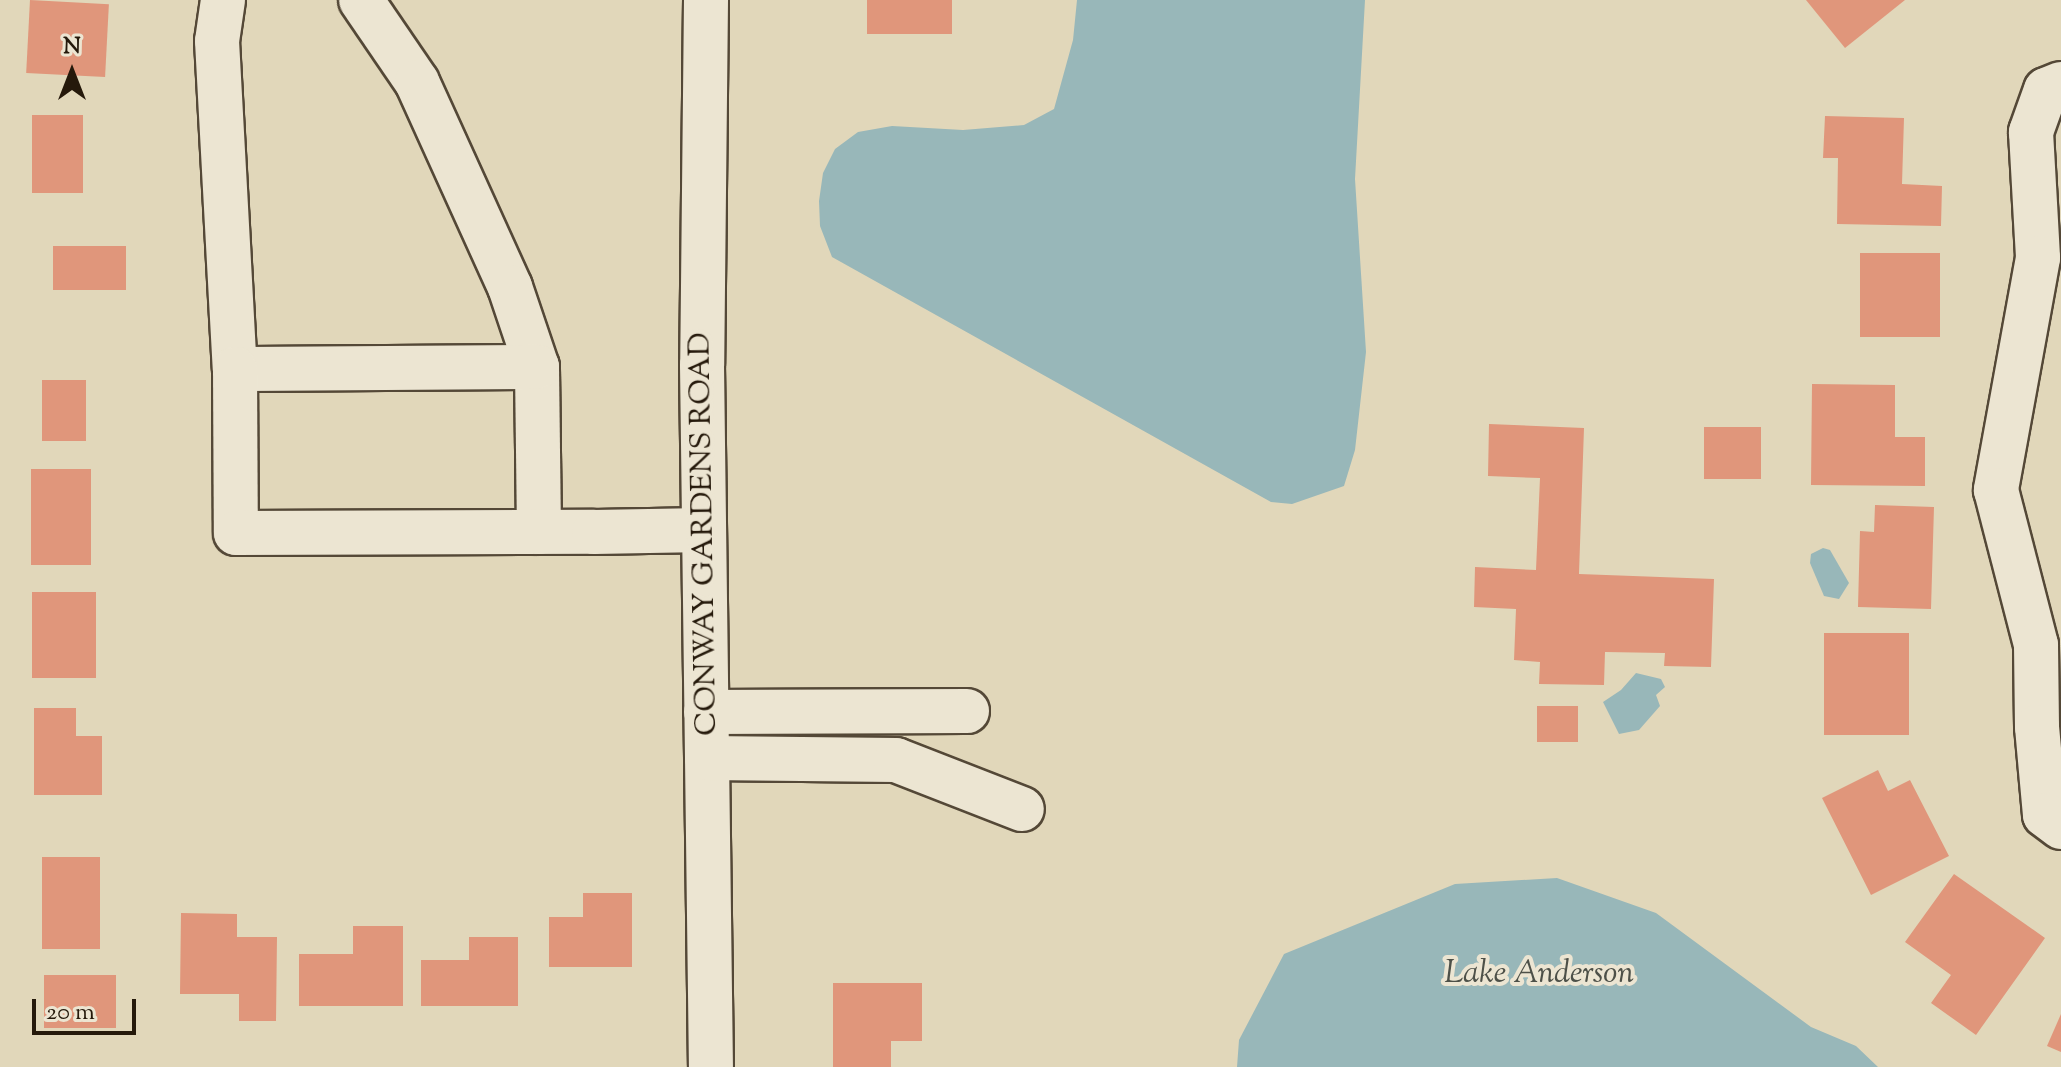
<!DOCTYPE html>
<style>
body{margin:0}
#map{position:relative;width:2061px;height:1067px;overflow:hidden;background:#e1d7ba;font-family:"Sorts Mill Goudy",serif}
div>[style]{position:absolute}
.water>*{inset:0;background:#98b7b9}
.building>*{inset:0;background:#e0967b;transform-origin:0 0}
.roads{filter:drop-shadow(2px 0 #544837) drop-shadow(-2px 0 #544837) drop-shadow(0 2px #544837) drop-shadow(0 -2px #544837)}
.minor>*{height:44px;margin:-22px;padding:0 22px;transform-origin:22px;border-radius:22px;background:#ece5d2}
span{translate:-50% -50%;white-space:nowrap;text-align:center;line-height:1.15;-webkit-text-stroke:8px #ece5d2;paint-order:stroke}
.street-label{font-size:30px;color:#25190b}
.water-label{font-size:32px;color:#4d5048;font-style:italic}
.north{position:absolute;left:32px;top:32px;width:80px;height:80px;-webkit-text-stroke:6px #ece5d2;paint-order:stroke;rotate:0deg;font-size:22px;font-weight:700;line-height:32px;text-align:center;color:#25190b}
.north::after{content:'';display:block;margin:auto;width:28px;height:36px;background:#25190b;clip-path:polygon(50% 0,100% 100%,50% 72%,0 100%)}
.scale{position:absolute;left:32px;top:999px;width:104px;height:36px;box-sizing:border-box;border:4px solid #25190b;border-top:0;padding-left:10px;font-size:24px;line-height:28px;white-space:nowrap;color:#25190b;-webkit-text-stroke:6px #ece5d2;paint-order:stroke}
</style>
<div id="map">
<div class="water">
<div style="clip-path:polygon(1077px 0,1365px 0,1355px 179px,1366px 352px,1355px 450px,1344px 486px,1292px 504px,1271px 502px,832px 257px,820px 226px,819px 201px,823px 173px,835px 149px,858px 132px,892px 126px,963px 130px,1024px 125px,1054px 109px,1073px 40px)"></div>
<div style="clip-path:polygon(1823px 548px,1830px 550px,1849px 583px,1839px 599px,1824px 596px,1810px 563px,1811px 554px)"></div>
<div style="clip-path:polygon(1636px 673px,1661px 679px,1665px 687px,1656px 695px,1660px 706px,1639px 730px,1619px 734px,1603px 702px,1621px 690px)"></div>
<div style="clip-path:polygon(1557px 878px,1656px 913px,1811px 1027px,1856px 1046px,1878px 1067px,1237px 1067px,1239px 1040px,1284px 954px,1455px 884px)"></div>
</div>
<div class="building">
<div style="left:30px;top:0;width:79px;height:73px;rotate:3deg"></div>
<div style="left:867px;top:0;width:85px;height:34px"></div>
<div style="clip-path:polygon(1806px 0,1905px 0,1845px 48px)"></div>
<div style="left:32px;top:115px;width:51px;height:78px"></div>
<div style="clip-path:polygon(1825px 116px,1904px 118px,1902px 184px,1942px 186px,1941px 226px,1837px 224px,1838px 158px,1823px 158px)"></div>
<div style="left:53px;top:246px;width:73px;height:44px"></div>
<div style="left:1860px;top:253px;width:80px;height:84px"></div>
<div style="left:42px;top:380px;width:44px;height:61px"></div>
<div style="clip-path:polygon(1812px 384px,1895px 385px,1895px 437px,1925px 437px,1925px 486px,1811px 485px)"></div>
<div style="clip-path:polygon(1489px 424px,1584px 428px,1579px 574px,1714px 579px,1711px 667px,1664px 666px,1665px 653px,1605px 652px,1604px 685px,1539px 684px,1540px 662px,1514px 660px,1516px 609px,1474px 607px,1475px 567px,1536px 570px,1540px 478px,1488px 476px)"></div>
<div style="left:1704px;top:427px;width:57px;height:52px"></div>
<div style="left:31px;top:469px;width:60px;height:96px"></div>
<div style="clip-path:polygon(1875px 505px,1934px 507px,1931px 609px,1858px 607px,1860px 531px,1874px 532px)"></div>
<div style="left:32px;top:592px;width:64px;height:86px"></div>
<div style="left:1824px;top:633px;width:85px;height:102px"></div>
<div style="left:1537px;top:706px;width:41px;height:36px"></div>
<div style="clip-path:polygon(34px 708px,76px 708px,76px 736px,102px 736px,102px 795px,34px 795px)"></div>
<div style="clip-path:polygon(1878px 770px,1888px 791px,1910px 780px,1949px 856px,1871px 895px,1822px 798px)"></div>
<div style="left:42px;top:857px;width:58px;height:92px"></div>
<div style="clip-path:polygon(1954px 874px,2045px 938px,1976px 1035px,1931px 1003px,1951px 975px,1905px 942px)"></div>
<div style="clip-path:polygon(583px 893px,632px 893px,632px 967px,549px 967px,549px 917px,583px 917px)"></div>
<div style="clip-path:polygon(181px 913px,237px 914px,237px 937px,277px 937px,276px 1021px,239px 1021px,239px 994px,180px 994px)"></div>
<div style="clip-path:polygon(353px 926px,403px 926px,403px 1006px,299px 1006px,299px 954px,353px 954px)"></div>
<div style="clip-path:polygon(469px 937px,518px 937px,518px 1006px,421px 1006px,421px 960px,469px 960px)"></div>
<div style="left:44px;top:975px;width:72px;height:53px"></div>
<div style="clip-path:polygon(833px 983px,922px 983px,922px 1041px,891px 1041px,891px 1067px,833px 1067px)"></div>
<div style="clip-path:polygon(2061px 1014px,2061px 1052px,2047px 1046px)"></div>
</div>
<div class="roads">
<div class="minor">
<div style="left:223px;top:0;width:41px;rotate:98.3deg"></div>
<div style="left:217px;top:41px;width:328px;rotate:86.9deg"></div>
<div style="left:361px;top:0;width:99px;rotate:55.7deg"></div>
<div style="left:417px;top:82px;width:225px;rotate:65.6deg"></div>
<div style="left:510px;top:287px;width:84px;rotate:71.4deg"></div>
<div style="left:706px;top:0;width:365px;rotate:90.6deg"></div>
<div style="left:702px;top:365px;width:702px;rotate:89.27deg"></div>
<div style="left:2061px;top:84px;width:16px;rotate:158deg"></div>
<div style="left:2046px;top:90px;width:45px;rotate:109.7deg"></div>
<div style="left:2031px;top:132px;width:126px;rotate:86.8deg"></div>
<div style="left:2038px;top:258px;width:236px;rotate:100.3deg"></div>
<div style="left:1996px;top:490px;width:160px;rotate:75.5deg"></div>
<div style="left:2036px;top:645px;width:82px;rotate:89.3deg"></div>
<div style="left:2037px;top:727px;width:88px;rotate:84.8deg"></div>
<div style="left:2045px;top:815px;width:20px;rotate:37deg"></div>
<div style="left:539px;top:532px;width:165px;rotate:-90.7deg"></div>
<div style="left:537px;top:367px;width:302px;rotate:179.6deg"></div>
<div style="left:235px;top:369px;width:164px;rotate:89.7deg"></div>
<div style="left:236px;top:533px;width:358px;rotate:-0.2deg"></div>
<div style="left:594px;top:532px;width:110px;rotate:-1deg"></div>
<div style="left:706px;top:712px;width:261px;rotate:-0.2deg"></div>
<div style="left:707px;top:758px;width:189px;rotate:0.6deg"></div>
<div style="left:896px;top:760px;width:135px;rotate:21.3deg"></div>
</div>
</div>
<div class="street-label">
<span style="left:705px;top:534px;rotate:-91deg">CONWAY GARDENS ROAD</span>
</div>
<div class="water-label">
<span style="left:1539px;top:974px">Lake Anderson</span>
</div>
<div class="north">N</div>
<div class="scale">20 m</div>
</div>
